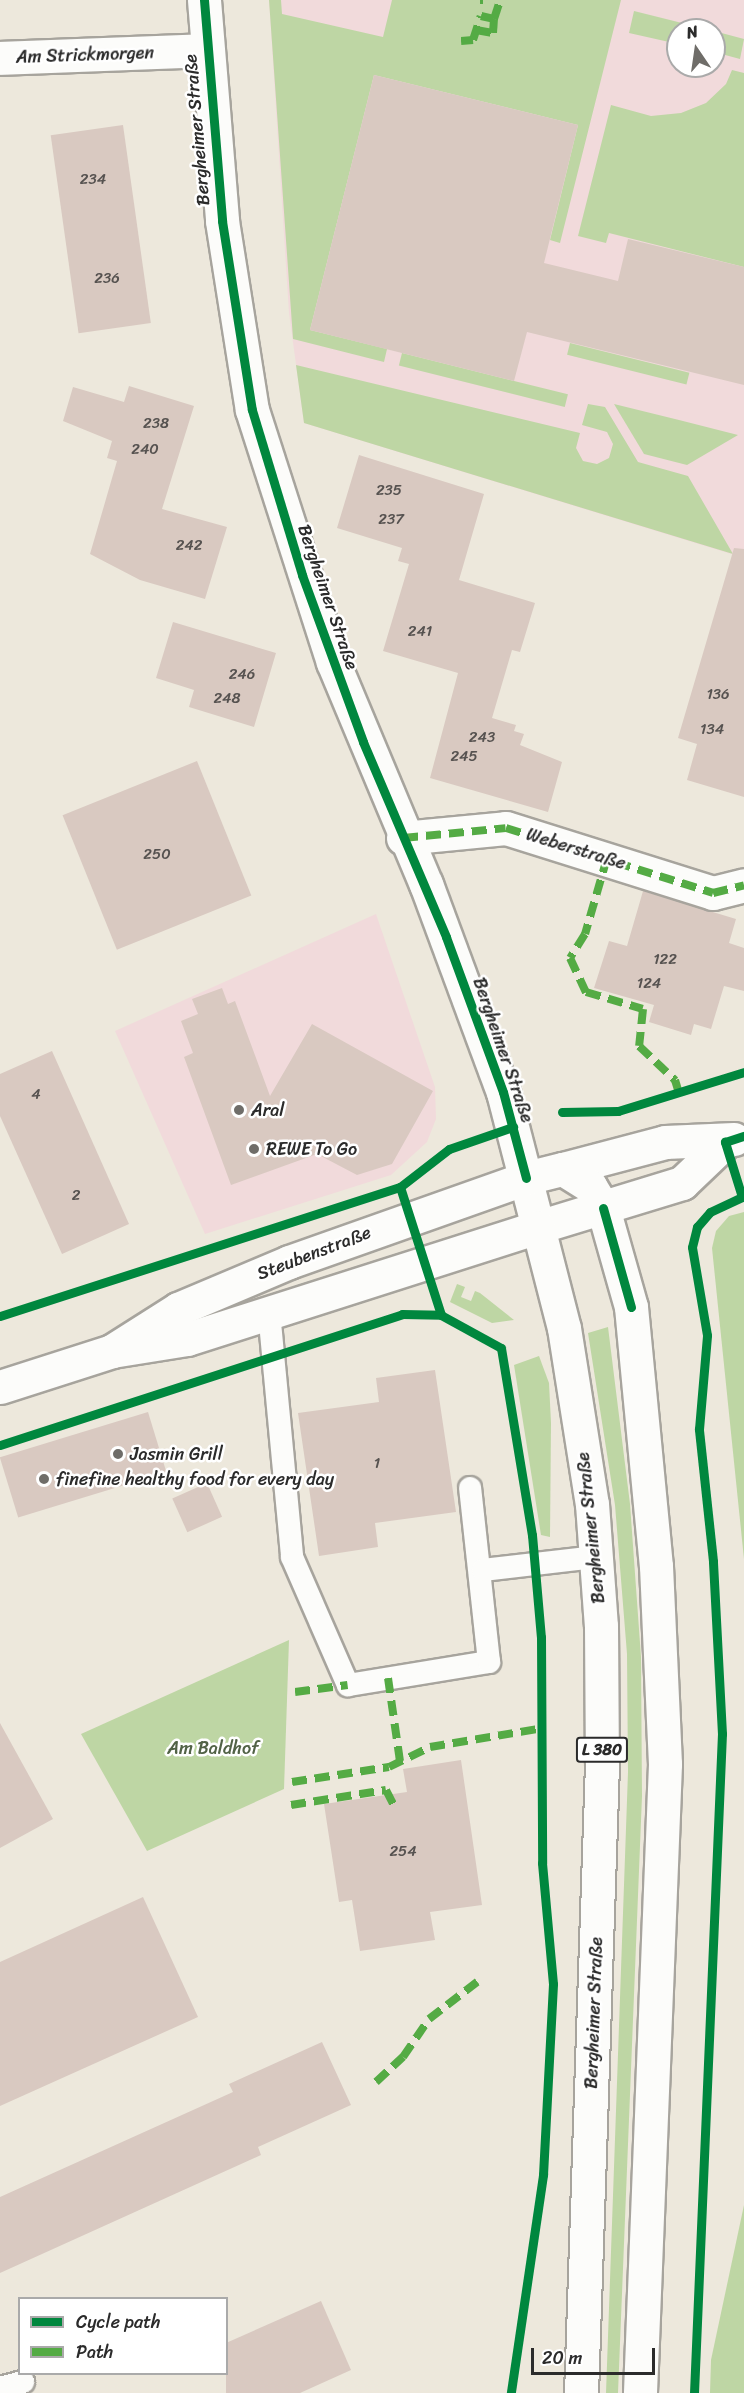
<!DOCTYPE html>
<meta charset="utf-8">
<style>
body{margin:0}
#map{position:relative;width:744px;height:2393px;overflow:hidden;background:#ede8dc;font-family:Sriracha,sans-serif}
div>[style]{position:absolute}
.built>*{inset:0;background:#f1dadb}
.green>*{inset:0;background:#bed6a4;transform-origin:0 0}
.building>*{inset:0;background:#d9c9c1;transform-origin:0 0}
.roads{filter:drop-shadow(2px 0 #a7a49d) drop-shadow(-2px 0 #a7a49d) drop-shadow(0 2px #a7a49d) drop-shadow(0 -2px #a7a49d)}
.lane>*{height:22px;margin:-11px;padding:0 11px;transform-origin:11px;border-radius:11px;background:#fcfcfa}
.street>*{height:33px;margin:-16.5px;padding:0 16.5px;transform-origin:16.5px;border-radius:16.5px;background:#fcfcfa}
.secondary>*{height:33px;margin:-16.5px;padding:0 16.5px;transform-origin:16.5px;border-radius:16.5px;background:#fcfcfa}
.primary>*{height:33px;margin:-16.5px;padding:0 16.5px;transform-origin:16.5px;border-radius:16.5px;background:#fcfcfa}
.quiet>*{height:8px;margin-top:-4px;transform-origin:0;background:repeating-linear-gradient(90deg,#54ab44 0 15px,transparent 0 23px)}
.cycleway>*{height:9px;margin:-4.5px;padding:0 4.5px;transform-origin:4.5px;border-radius:4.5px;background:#00873e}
.dots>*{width:16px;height:16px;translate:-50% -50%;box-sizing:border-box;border:3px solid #fff;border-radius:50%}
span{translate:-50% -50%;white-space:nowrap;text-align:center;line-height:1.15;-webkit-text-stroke:5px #fff;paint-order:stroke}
.number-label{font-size:15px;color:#565250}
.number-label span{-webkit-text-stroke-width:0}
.shield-label span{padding:2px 4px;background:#fff;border:2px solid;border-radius:4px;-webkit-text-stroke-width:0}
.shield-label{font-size:16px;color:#2b2b2b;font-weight:700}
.street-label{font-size:18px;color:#2b2b2b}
.poi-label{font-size:18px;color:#2b2b2b}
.left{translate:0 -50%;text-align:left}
.park-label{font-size:18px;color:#516246}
.legend{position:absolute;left:18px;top:2297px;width:210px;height:78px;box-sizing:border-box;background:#fff;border:2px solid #aaa;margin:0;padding:8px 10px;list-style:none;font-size:18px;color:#2b2b2b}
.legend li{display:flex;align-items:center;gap:12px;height:30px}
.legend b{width:30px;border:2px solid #aaa}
.north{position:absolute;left:666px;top:18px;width:60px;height:60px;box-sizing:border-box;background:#fff;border:2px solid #aaa;border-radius:50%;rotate:347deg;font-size:16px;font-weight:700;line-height:24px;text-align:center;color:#2b2b2b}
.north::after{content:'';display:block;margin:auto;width:21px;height:27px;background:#6f6d69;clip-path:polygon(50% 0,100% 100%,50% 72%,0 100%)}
.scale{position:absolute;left:531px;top:2348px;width:124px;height:27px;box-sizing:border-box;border:3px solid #2b2b2b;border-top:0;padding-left:8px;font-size:18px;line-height:21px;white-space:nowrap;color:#2b2b2b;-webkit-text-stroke:4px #fff;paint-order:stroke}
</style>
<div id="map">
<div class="built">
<div style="clip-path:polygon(evenodd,269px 0,744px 0,744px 558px,304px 423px,289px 313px,269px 0,678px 30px,714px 30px,714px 66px,678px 66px,678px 30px)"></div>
<div style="clip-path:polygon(376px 914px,435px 1087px,436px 1119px,427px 1142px,391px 1175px,205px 1234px,115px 1031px)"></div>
</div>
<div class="green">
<div style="clip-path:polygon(269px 0,281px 0,282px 14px,383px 37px,392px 0,621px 0,560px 243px,550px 240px,578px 125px,374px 75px,310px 330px,387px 349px,384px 362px,293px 339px)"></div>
<div style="clip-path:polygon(634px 11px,710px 30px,678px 30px,678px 44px,629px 33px)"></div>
<div style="clip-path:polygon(714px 31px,744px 39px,740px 59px,714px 52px)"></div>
<div style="clip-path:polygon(732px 70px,744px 73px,744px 267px,609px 233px,606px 243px,578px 236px,611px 105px,651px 116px,681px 113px,706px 103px,726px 84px)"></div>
<div style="left:570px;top:343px;width:123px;height:12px;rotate:14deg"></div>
<div style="left:402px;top:353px;width:171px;height:13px;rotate:14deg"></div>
<div style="clip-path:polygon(296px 365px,580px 433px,576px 448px,583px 461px,597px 464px,609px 458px,613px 444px,607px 432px,582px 425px,588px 404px,605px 407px,638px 462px,688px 476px,733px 554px,304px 423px)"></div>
<div style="clip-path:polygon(614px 404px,679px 420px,738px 435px,687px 465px,644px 454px)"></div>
<div style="clip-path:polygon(744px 1212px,744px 1559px,712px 1248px,716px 1231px,729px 1216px)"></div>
<div style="clip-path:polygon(457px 1284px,465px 1287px,461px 1297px,471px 1301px,475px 1291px,480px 1293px,514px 1320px,492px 1323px,450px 1302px)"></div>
<div style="clip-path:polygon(608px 1327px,630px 1504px,641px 1657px,642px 1796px,618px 2393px,606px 2393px,628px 1772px,627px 1654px,615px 1505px,588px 1333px)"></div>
<div style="clip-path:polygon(539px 1356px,549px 1383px,551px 1423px,550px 1537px,541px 1535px,514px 1365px)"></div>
<div style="clip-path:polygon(289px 1640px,284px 1789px,147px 1851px,81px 1734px)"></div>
<div style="clip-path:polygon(744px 2205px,744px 2393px,710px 2393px,711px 2360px)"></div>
</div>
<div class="building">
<div style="clip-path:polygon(374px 75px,578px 125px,544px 263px,618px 281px,628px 239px,744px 267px,744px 385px,527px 332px,514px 381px,310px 330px)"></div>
<div style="left:123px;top:125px;width:200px;height:73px;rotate:82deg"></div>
<div style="clip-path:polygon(129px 386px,194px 406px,162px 509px,227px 527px,205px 599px,140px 580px,90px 554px,117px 461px,107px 458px,112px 441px,63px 421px,73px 387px,124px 402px)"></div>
<div style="clip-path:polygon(359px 455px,484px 494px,459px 580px,535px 603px,520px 652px,512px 650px,492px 718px,516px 725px,514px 731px,524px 734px,520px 745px,562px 762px,548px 812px,430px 778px,458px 673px,383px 651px,409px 564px,398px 561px,402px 548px,337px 528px)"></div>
<div style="clip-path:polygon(734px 548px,744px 549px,744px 797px,687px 780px,697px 744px,678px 738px)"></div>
<div style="clip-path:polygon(173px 622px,276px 653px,254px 727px,189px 707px,194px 690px,156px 678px)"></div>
<div style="left:197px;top:761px;width:145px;height:145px;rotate:68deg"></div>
<div style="clip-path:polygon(643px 891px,736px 919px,729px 943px,744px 948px,744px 991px,724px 986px,711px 1029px,694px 1024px,691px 1035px,649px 1022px,654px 1005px,594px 988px,609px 941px,627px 946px)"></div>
<div style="clip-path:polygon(222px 988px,228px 1004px,235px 1001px,270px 1096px,312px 1024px,433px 1091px,392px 1164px,357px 1175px,317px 1154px,231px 1185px,184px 1057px,193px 1053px,181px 1021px,198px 1014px,192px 999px)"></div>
<div style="clip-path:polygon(52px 1051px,129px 1224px,62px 1254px,0 1116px,0 1074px)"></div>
<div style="clip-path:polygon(435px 1370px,456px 1512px,375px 1523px,378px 1547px,319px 1556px,298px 1413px,379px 1402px,376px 1378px)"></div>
<div style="left:148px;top:1412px;width:63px;height:155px;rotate:73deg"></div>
<div style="left:207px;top:1483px;width:37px;height:38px;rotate:66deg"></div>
<div style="clip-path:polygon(0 1723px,53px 1819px,0 1848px)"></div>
<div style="clip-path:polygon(461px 1760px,482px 1905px,430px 1912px,435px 1940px,360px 1951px,352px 1900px,339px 1902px,324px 1804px,407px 1792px,403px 1769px)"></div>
<div style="clip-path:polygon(143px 1897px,198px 2017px,0 2106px,0 1962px)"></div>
<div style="clip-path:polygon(322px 2042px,351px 2105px,258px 2147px,261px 2155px,0 2273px,0 2197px,233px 2092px,229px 2084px)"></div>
<div style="clip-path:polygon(321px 2301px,351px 2370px,300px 2393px,226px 2393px,226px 2343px)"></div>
</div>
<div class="roads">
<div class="lane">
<div style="left:269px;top:1312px;width:246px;rotate:84.6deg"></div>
<div style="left:292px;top:1557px;width:140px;rotate:66.4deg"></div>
<div style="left:348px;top:1685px;width:143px;rotate:-9.3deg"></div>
<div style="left:489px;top:1662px;width:175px;rotate:-96.2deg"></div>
<div style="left:483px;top:1570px;width:114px;rotate:-6.6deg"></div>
<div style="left:0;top:2388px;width:24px;rotate:-15deg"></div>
</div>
<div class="street">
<div style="left:0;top:58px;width:206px;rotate:-2.2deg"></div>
<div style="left:403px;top:838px;width:103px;rotate:-5.5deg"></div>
<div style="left:506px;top:828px;width:217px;rotate:17.4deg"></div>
<div style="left:713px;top:893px;width:32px;rotate:-14deg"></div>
</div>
<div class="secondary">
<div style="left:204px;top:0;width:222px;rotate:85.3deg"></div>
<div style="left:222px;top:221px;width:191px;rotate:81deg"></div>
<div style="left:252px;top:410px;width:265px;rotate:72.2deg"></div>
<div style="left:333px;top:662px;width:241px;rotate:67.3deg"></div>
<div style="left:426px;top:884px;width:222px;rotate:69.7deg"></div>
<div style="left:503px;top:1092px;width:139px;rotate:75.5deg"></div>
<div style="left:538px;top:1227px;width:151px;rotate:-17deg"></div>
<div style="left:682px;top:1183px;width:59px;rotate:-43.6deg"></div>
<div style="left:563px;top:1169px;width:106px;rotate:-14.8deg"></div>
<div style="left:665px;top:1142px;width:69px;rotate:-2.5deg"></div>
</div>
<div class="primary">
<div style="left:112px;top:1351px;width:78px;rotate:-32.5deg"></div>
<div style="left:178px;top:1309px;width:121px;rotate:-22.9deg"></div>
<div style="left:289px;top:1262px;width:251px;rotate:-19.5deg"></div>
<div style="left:526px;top:1178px;width:38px;rotate:-14deg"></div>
<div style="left:563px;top:1169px;width:32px;rotate:32deg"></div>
<div style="left:590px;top:1186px;width:26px;rotate:59deg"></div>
<div style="left:603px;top:1208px;width:103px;rotate:74.2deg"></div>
<div style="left:631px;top:1307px;width:260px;rotate:84.5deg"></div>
<div style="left:656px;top:1566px;width:198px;rotate:87.4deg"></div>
<div style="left:665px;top:1764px;width:629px;rotate:92.28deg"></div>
<div style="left:0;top:1387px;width:118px;rotate:-17.8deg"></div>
<div style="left:112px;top:1351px;width:76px;rotate:-9.1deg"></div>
<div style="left:187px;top:1339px;width:368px;rotate:-17.7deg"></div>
<div style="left:538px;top:1227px;width:104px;rotate:75.6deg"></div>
<div style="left:564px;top:1328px;width:178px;rotate:81deg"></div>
<div style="left:592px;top:1504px;width:122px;rotate:85.8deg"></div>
<div style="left:601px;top:1626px;width:138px;rotate:89.6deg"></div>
<div style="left:602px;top:1764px;width:629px;rotate:91.91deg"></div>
</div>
</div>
<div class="quiet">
<div style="left:480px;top:0;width:3px"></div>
<div style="left:476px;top:30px;width:17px;rotate:10deg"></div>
<div style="left:493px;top:33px;width:14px;rotate:-86deg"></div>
<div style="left:461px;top:41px;width:12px;rotate:-5deg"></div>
<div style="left:473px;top:40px;width:25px;rotate:-72deg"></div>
<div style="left:481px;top:16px;width:13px;rotate:13deg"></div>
<div style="left:494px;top:19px;width:20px;rotate:-72deg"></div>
<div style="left:403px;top:838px;width:103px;rotate:-5.5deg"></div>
<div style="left:506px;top:828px;width:217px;rotate:17.4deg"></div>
<div style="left:713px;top:893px;width:32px;rotate:-14deg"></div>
<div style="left:607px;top:858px;width:79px;rotate:106.1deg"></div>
<div style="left:585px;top:934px;width:28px;rotate:122deg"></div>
<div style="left:570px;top:958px;width:38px;rotate:65deg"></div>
<div style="left:586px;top:992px;width:59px;rotate:16.6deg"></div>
<div style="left:643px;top:1009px;width:37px;rotate:96deg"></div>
<div style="left:639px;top:1046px;width:50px;rotate:43.4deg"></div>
<div style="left:675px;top:1080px;width:14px;rotate:73deg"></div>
<div style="left:388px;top:1678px;width:84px;rotate:81.8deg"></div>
<div style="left:295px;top:1692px;width:53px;rotate:-7.5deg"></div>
<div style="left:292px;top:1782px;width:98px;rotate:-8.8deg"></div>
<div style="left:389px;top:1767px;width:46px;rotate:-26deg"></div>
<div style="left:430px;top:1747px;width:116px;rotate:-9.5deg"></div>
<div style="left:291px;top:1805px;width:96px;rotate:-9deg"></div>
<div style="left:386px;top:1790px;width:16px;rotate:63deg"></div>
<div style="left:376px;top:2082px;width:37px;rotate:-43deg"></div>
<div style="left:403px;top:2057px;width:46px;rotate:-55.6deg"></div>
<div style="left:429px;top:2019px;width:61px;rotate:-37.6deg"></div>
</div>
<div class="cycleway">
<div style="left:204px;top:0;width:222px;rotate:85.3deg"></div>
<div style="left:222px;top:221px;width:191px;rotate:81deg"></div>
<div style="left:252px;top:410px;width:172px;rotate:73.1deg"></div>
<div style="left:302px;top:575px;width:178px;rotate:69.9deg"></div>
<div style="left:363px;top:742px;width:212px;rotate:66.9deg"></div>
<div style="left:446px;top:937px;width:165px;rotate:69.8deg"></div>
<div style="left:503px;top:1092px;width:89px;rotate:75deg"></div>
<div style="left:562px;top:1112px;width:56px;rotate:-1deg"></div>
<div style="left:618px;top:1111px;width:132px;rotate:-17.2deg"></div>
<div style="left:400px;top:1187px;width:134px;rotate:72.2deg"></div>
<div style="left:742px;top:1197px;width:58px;rotate:-107.2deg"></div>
<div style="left:725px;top:1142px;width:20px;rotate:-18deg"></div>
<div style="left:603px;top:1208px;width:103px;rotate:74.2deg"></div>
<div style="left:0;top:1316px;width:420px;rotate:-17.9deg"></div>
<div style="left:400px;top:1187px;width:62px;rotate:-37.8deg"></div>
<div style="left:449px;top:1149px;width:68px;rotate:-19deg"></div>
<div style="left:0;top:1445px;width:423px;rotate:-18deg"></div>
<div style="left:402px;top:1314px;width:39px;rotate:1deg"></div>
<div style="left:441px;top:1315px;width:68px;rotate:28.8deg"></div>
<div style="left:501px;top:1348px;width:190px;rotate:80.6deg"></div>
<div style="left:532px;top:1535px;width:102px;rotate:85deg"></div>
<div style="left:541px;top:1637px;width:226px;rotate:89.7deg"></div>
<div style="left:542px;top:1863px;width:121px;rotate:84.8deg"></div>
<div style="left:553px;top:1984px;width:191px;rotate:93deg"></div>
<div style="left:543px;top:2175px;width:220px;rotate:98.4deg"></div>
<div style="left:694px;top:2393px;width:660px;rotate:-87.57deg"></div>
<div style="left:722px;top:1734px;width:173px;rotate:-93deg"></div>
<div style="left:713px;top:1561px;width:133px;rotate:-96.1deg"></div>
<div style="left:699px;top:1429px;width:94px;rotate:-85.1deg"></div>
<div style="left:707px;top:1335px;width:89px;rotate:-99.7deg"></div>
<div style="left:692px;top:1247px;width:21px;rotate:-76deg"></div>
<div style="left:697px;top:1227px;width:20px;rotate:-49deg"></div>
<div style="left:710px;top:1212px;width:38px;rotate:-25deg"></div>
</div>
<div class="dots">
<div style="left:239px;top:1110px;background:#6f6d69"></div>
<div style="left:254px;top:1149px;background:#6f6d69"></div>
<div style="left:118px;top:1454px;background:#6f6d69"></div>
<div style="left:44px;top:1479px;background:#6f6d69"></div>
</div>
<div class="number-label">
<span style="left:93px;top:180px">234</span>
<span style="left:107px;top:279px">236</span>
<span style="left:156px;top:424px">238</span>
<span style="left:145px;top:450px">240</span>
<span style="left:389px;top:491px">235</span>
<span style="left:391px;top:520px">237</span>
<span style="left:189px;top:546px">242</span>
<span style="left:420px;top:632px">241</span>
<span style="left:242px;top:675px">246</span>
<span style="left:718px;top:695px">136</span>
<span style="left:227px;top:699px">248</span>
<span style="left:712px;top:730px">134</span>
<span style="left:482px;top:738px">243</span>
<span style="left:464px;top:757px">245</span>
<span style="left:157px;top:855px">250</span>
<span style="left:665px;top:960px">122</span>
<span style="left:649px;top:984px">124</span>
<span style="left:36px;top:1095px">4</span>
<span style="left:76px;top:1196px">2</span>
<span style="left:377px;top:1464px">1</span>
<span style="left:403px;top:1852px">254</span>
</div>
<div class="shield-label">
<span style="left:602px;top:1750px">L 380</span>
</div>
<div class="street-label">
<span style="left:85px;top:55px;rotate:-2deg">Am Strickmorgen</span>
<span style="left:197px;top:130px;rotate:-95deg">Bergheimer Straße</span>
<span style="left:328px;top:597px;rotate:71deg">Bergheimer Straße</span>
<span style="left:576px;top:849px;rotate:17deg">Weberstraße</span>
<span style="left:503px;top:1050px;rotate:71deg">Bergheimer Straße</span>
<span style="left:314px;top:1253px;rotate:-21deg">Steubenstraße</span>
<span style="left:591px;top:1528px;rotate:-96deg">Bergheimer Straße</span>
<span style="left:594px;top:2013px;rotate:-88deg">Bergheimer Straße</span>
</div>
<div class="poi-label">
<span class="left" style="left:251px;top:1110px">Aral</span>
<span class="left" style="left:266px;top:1149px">REWE To Go</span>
<span class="left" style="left:130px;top:1454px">Jasmin Grill</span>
<span class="left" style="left:56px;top:1479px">finefine healthy food for every day</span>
</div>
<div class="park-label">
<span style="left:213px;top:1748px">Am Baldhof</span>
</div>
<ul class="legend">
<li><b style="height:8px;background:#00873e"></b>Cycle path</li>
<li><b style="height:8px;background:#54ab44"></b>Path</li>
</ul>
<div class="north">N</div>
<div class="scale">20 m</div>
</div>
